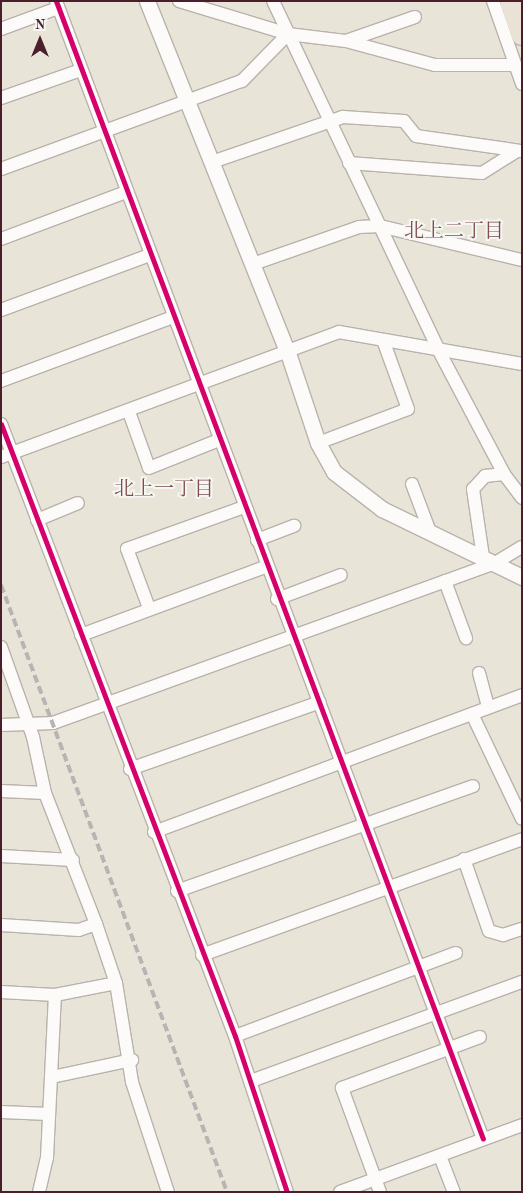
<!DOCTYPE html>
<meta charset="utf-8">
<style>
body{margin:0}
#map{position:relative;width:523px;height:1193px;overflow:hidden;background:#e9e4d8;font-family:"Old Standard TT","Noto Serif JP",serif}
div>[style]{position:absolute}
.roads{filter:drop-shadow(1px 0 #b9b2ac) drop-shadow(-1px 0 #b9b2ac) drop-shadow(0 1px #b9b2ac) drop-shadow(0 -1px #b9b2ac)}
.minor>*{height:12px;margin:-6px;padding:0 6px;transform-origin:6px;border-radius:6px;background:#fcfbf9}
.tertiary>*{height:15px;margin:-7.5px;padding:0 7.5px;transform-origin:7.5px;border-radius:7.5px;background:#fcfbf9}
.primary>*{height:20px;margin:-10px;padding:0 10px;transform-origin:10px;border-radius:10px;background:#ebe2d7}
.rail>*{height:4px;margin-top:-2px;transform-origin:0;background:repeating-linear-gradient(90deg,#b9b4b3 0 8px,transparent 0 12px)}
.cycleway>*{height:5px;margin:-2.5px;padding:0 2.5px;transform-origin:2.5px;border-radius:2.5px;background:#d6006c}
span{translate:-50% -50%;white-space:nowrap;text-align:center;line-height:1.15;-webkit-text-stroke:4px #f6f6f2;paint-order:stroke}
.neighbourhood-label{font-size:20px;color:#7f4d4f}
.frame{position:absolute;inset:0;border:2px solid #4a1f2b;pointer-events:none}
.north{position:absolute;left:15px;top:15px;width:50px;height:50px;-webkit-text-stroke:4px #f6f6f2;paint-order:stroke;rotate:0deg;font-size:14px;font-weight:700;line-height:20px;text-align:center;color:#4a1f2b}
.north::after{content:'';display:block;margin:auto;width:18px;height:22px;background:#4a1f2b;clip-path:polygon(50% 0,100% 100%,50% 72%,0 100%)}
</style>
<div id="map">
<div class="roads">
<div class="minor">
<div style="left:56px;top:1px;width:1215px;rotate:69.43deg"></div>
<div style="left:179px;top:1px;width:114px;rotate:16.8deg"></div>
<div style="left:288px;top:34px;width:58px;rotate:6.9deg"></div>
<div style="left:346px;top:41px;width:92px;rotate:15.1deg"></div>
<div style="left:435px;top:65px;width:80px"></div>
<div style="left:273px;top:1px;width:387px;rotate:64.6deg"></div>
<div style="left:439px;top:351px;width:139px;rotate:62.1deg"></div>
<div style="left:504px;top:474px;width:30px;rotate:53deg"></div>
<div style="left:493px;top:1px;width:88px;rotate:70.7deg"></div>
<div style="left:1px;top:29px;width:61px;rotate:-20.2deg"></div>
<div style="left:346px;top:41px;width:73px;rotate:-19.2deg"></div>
<div style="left:1px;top:98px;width:85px;rotate:-19.3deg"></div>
<div style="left:212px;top:162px;width:139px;rotate:-19deg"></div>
<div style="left:343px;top:117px;width:61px;rotate:3.8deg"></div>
<div style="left:404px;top:121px;width:19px;rotate:51deg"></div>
<div style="left:416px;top:136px;width:107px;rotate:8.1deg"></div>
<div style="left:349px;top:163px;width:133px;rotate:4.3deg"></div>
<div style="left:482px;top:173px;width:41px;rotate:-32.2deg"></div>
<div style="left:1px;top:169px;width:257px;rotate:-20.1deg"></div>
<div style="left:242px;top:81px;width:66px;rotate:-45.6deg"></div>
<div style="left:1px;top:239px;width:134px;rotate:-20.6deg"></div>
<div style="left:253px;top:264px;width:112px;rotate:-19.2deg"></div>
<div style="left:359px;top:227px;width:21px;rotate:-3deg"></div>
<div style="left:380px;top:226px;width:146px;rotate:13.5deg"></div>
<div style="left:1px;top:310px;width:159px;rotate:-20.3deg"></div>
<div style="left:1px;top:381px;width:184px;rotate:-20.4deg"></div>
<div style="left:129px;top:412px;width:59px;rotate:70.3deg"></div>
<div style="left:149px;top:468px;width:75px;rotate:-21.8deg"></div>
<div style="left:1px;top:424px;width:655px;rotate:69.08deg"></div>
<div style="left:235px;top:1036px;width:164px;rotate:71.6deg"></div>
<div style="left:318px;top:443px;width:96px;rotate:-20.7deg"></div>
<div style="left:408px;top:409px;width:73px;rotate:-109.9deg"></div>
<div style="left:1px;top:457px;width:360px;rotate:-20.3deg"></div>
<div style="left:339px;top:332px;width:186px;rotate:9.9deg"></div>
<div style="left:412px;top:484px;width:51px;rotate:69.4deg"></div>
<div style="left:37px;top:520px;width:44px;rotate:-22.5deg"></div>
<div style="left:257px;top:540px;width:40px;rotate:-21deg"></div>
<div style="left:483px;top:557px;width:69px;rotate:-98.4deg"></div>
<div style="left:473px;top:489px;width:18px;rotate:-47deg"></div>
<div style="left:485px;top:476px;width:19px;rotate:-6deg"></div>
<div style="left:445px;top:581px;width:61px;rotate:69.8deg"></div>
<div style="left:277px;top:599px;width:68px;rotate:-20.6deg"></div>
<div style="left:149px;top:608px;width:63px;rotate:-110.4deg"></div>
<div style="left:127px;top:549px;width:124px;rotate:-19.7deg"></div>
<div style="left:81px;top:635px;width:196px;rotate:-20.3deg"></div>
<div style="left:1px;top:647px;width:96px;rotate:70.4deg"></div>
<div style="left:33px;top:737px;width:57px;rotate:77.9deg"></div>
<div style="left:45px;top:793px;width:141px;rotate:68.7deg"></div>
<div style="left:96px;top:924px;width:18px;rotate:161deg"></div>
<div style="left:79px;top:930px;width:78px;rotate:-176.3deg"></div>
<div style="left:479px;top:673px;width:35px;rotate:75deg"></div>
<div style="left:472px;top:714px;width:116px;rotate:64.5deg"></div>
<div style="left:1px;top:725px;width:52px;rotate:-2.2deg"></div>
<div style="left:53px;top:723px;width:470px;rotate:-19.9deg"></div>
<div style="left:495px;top:563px;width:31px;rotate:-31deg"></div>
<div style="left:130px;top:769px;width:201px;rotate:-19.4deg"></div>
<div style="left:1px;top:791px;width:44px;rotate:2.6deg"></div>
<div style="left:154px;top:832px;width:393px;rotate:-20.4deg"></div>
<div style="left:1px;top:856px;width:72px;rotate:3.2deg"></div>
<div style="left:464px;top:859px;width:76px;rotate:70.9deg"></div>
<div style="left:489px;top:931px;width:15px;rotate:16deg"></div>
<div style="left:503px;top:935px;width:20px;rotate:-18deg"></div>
<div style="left:177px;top:891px;width:314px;rotate:-19.5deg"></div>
<div style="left:96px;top:924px;width:62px;rotate:71.3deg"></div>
<div style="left:202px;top:955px;width:340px;rotate:-19.9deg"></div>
<div style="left:1px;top:992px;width:54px;rotate:3.2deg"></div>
<div style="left:55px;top:995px;width:62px;rotate:-11.1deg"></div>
<div style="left:116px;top:983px;width:100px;rotate:80.8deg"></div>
<div style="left:132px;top:1082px;width:116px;rotate:71.9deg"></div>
<div style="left:235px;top:1036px;width:236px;rotate:-20.6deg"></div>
<div style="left:52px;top:1077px;width:82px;rotate:-12deg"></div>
<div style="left:251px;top:1081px;width:289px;rotate:-20.1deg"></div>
<div style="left:1px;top:1112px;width:48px;rotate:2.4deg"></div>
<div style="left:440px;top:1156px;width:39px;rotate:69deg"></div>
<div style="left:39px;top:1192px;width:35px;rotate:-77deg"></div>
<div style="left:47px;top:1158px;width:163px;rotate:-87.2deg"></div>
<div style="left:340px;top:1192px;width:194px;rotate:-20.2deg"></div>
<div style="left:380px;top:1192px;width:111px;rotate:-110.1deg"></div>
<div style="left:342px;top:1088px;width:147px;rotate:-20.3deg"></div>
</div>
<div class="tertiary">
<div style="left:147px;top:1px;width:379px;rotate:68.2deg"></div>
<div style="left:288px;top:353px;width:95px;rotate:71.6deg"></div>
<div style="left:318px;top:443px;width:33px;rotate:61deg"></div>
<div style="left:334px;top:472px;width:61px;rotate:37.6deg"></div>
<div style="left:382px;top:509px;width:156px;rotate:25.9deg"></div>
</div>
<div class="primary">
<div style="left:510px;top:1px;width:36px;rotate:71deg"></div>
</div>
</div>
<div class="rail">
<div style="left:1px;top:585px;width:648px;rotate:69.58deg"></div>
</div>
<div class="cycleway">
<div style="left:56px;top:1px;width:1215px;rotate:69.43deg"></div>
<div style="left:1px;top:424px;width:655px;rotate:69.08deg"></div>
<div style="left:235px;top:1036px;width:164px;rotate:71.6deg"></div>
</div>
<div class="neighbourhood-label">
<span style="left:454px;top:232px">北上二丁目</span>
<span style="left:164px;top:490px">北上一丁目</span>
</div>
<div class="frame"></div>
<div class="north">N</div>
</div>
